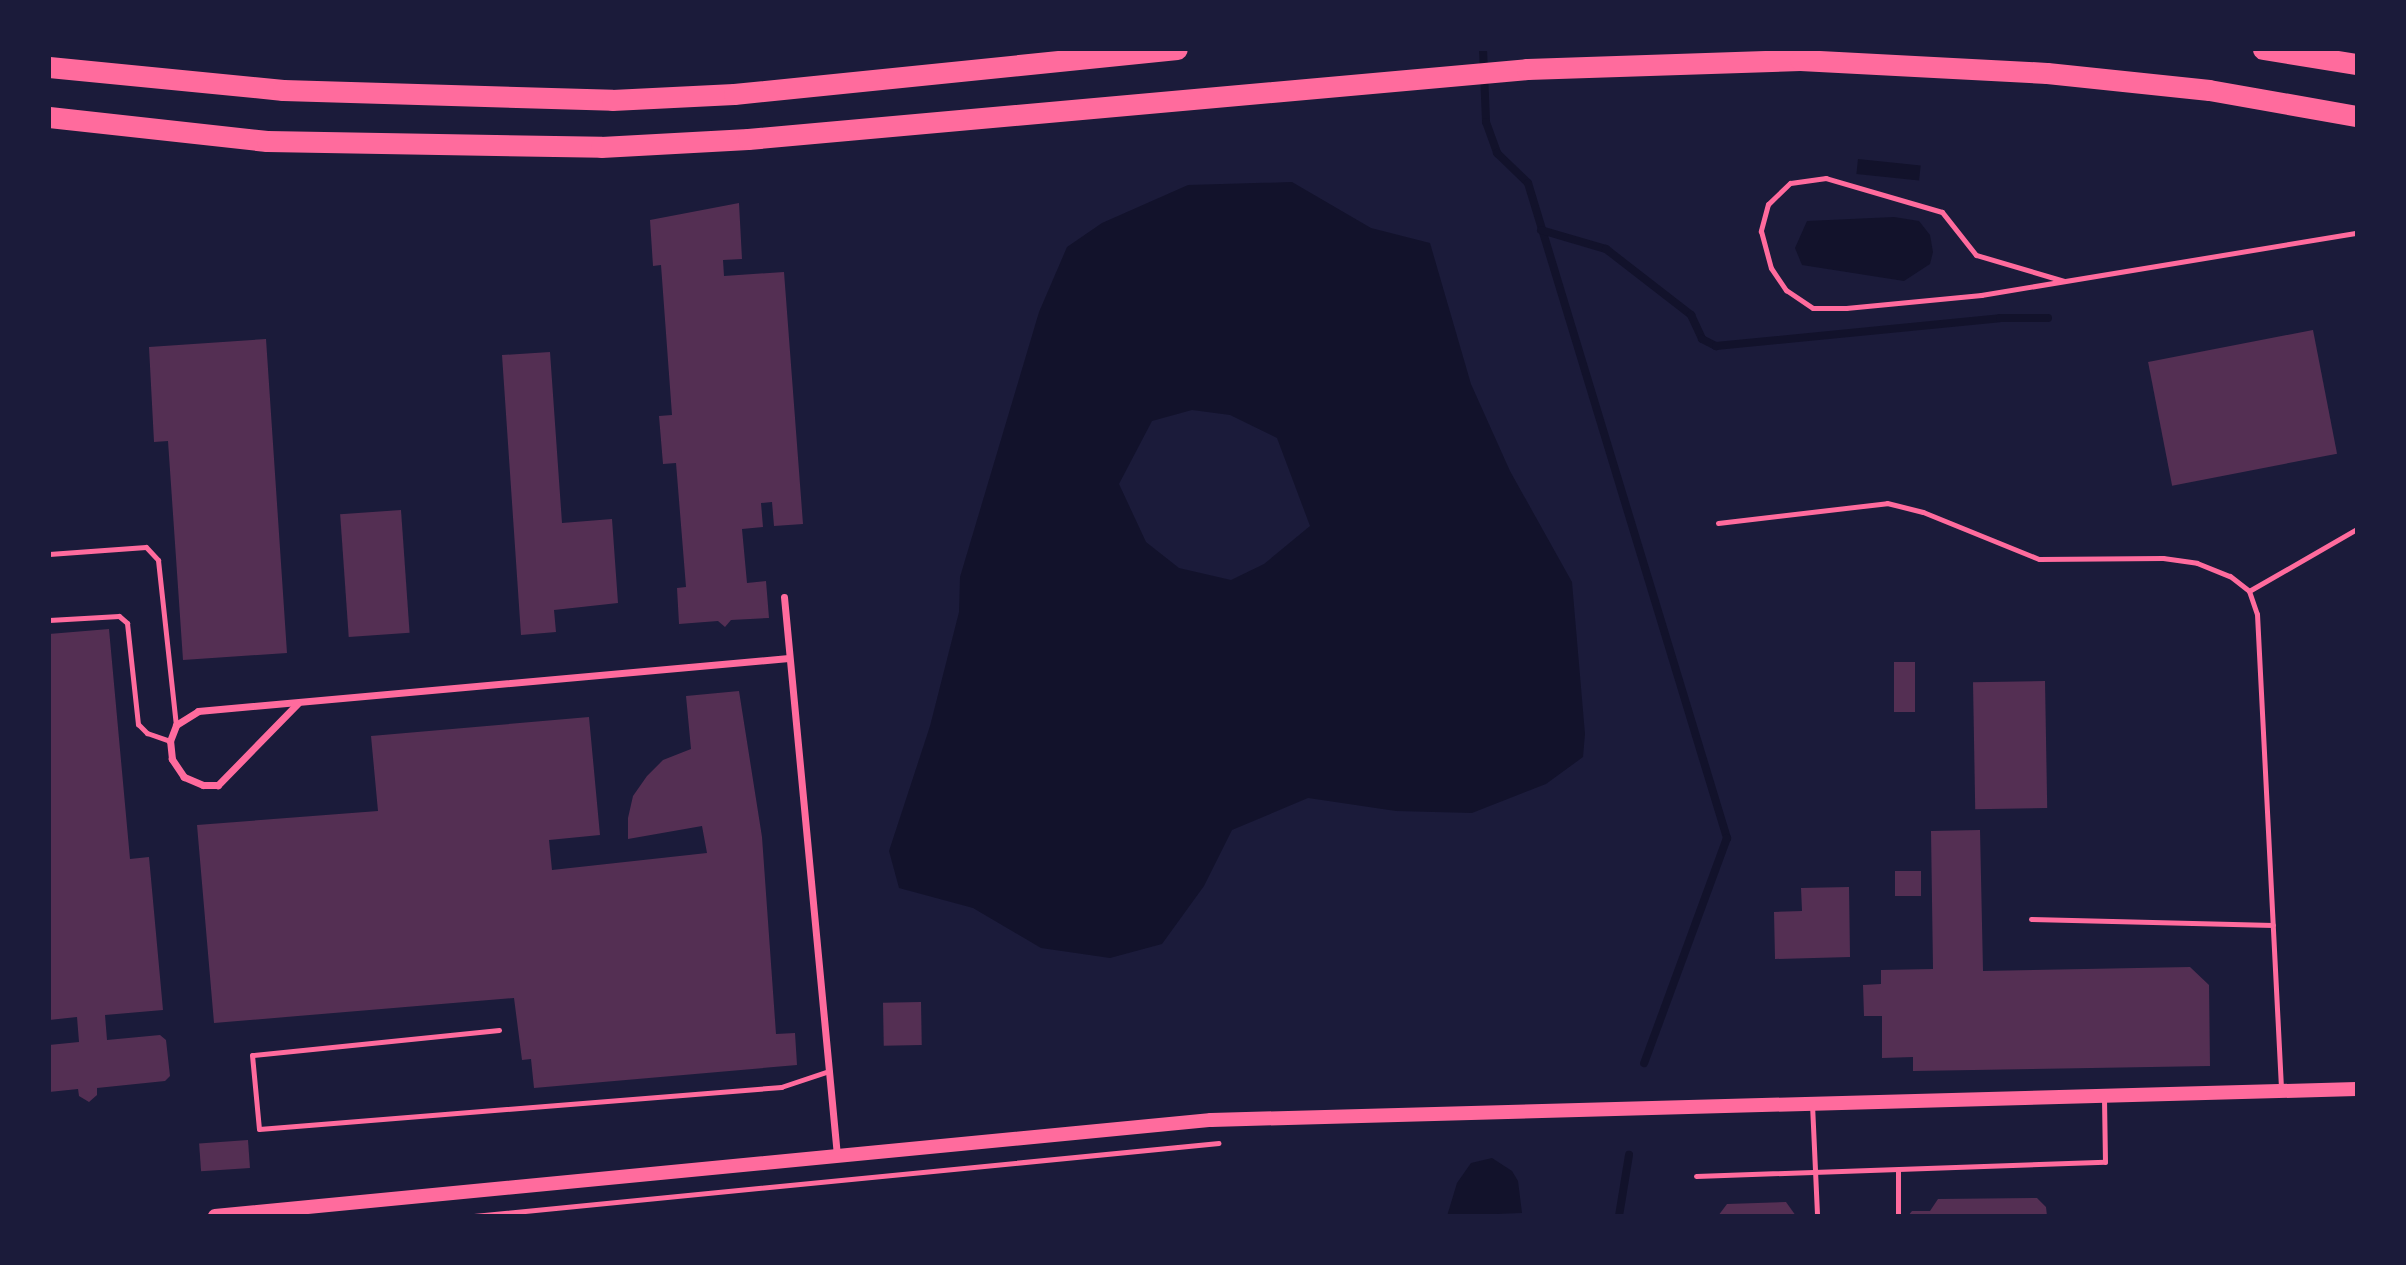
<!DOCTYPE html>
<style>
body{margin:0}
#map{position:relative;width:2406px;height:1265px;overflow:hidden;background:#1b1b3a;font-family:Figtree,sans-serif}
div>[style]{position:absolute}
.water>*{inset:0;background:#12122b;transform-origin:0 0}
.stream>*{height:8px;margin:-4px;padding:0 4px;transform-origin:4px;border-radius:4px;background:#12122b}
.building>*{inset:0;background:#542f53;transform-origin:0 0}
.path>*{height:4.5px;margin:-2.25px;padding:0 2.25px;transform-origin:2.25px;border-radius:2.25px;background:#ff6b9d}
.service>*{height:5px;margin:-2.5px;padding:0 2.5px;transform-origin:2.5px;border-radius:2.5px;background:#ff6b9d}
.minor>*{height:7px;margin:-3.5px;padding:0 3.5px;transform-origin:3.5px;border-radius:3.5px;background:#ff6b9d}
.secondary>*{height:14px;margin:-7px;padding:0 7px;transform-origin:7px;border-radius:7px;background:#ff6b9d}
.motorway>*{height:21px;margin:-10.5px;padding:0 10.5px;transform-origin:10.5px;border-radius:10.5px;background:#ff6b9d}
span{translate:-50% -50%;white-space:nowrap;text-align:center;line-height:1.15;-webkit-text-stroke:7px #1b1b3a;paint-order:stroke}
.frame{position:absolute;inset:0;border:51px solid #1b1b3a;pointer-events:none}
</style>
<div id="map">
<div class="water">
<div style="left:1858px;top:159px;width:63px;height:15px;rotate:6deg"></div>
<div style="clip-path:polygon(evenodd,1292px 182px,1371px 228px,1430px 243px,1471px 384px,1510px 471px,1572px 582px,1585px 734px,1583px 757px,1546px 784px,1472px 813px,1396px 811px,1308px 798px,1232px 830px,1204px 886px,1162px 944px,1110px 958px,1041px 948px,973px 908px,899px 888px,889px 851px,930px 726px,959px 612px,960px 577px,1039px 312px,1067px 247px,1102px 223px,1188px 185px,1292px 182px,1192px 410px,1230px 415px,1277px 438px,1310px 526px,1264px 564px,1231px 580px,1179px 568px,1146px 542px,1119px 484px,1152px 421px,1192px 410px)"></div>
<div style="clip-path:polygon(1894px 217px,1919px 221px,1930px 235px,1933px 252px,1930px 264px,1904px 281px,1802px 265px,1795px 248px,1807px 221px)"></div>
<div style="clip-path:polygon(1492px 1158px,1512px 1171px,1518px 1181px,1522px 1213px,1447px 1216px,1457px 1183px,1471px 1163px)"></div>
</div>
<div class="stream">
<div style="left:1483px;top:49px;width:73px;rotate:87.6deg"></div>
<div style="left:1486px;top:122px;width:33px;rotate:70deg"></div>
<div style="left:1497px;top:153px;width:43px;rotate:44.1deg"></div>
<div style="left:1528px;top:183px;width:685px;rotate:73.1deg"></div>
<div style="left:1727px;top:838px;width:240px;rotate:110.2deg"></div>
<div style="left:1541px;top:230px;width:68px;rotate:16.3deg"></div>
<div style="left:1606px;top:249px;width:108px;rotate:37.8deg"></div>
<div style="left:1691px;top:315px;width:26px;rotate:65deg"></div>
<div style="left:1702px;top:339px;width:16px;rotate:27deg"></div>
<div style="left:1716px;top:346px;width:285px;rotate:-5.6deg"></div>
<div style="left:2000px;top:318px;width:48px"></div>
<div style="left:1619px;top:1216px;width:62px;rotate:-80.7deg"></div>
</div>
<div class="building">
<div style="clip-path:polygon(739px 203px,742px 259px,723px 260px,724px 276px,784px 272px,803px 524px,774px 526px,772px 502px,761px 503px,763px 527px,742px 529px,747px 583px,766px 581px,769px 618px,731px 620px,725px 627px,718px 621px,679px 624px,677px 588px,686px 587px,676px 463px,663px 464px,659px 416px,672px 415px,661px 265px,653px 266px,650px 220px)"></div>
<div style="left:2313px;top:330px;width:126px;height:168px;rotate:79deg"></div>
<div style="clip-path:polygon(266px 339px,287px 653px,183px 660px,168px 441px,154px 442px,149px 347px)"></div>
<div style="clip-path:polygon(550px 352px,562px 523px,612px 519px,618px 603px,554px 610px,556px 632px,521px 635px,502px 355px)"></div>
<div style="left:401px;top:510px;width:123px;height:61px;rotate:86deg"></div>
<div style="clip-path:polygon(109px 629px,130px 859px,149px 857px,163px 1010px,105px 1015px,107px 1040px,160px 1035px,166px 1040px,170px 1076px,165px 1081px,97px 1088px,97px 1095px,89px 1102px,79px 1096px,78px 1089px,49px 1092px,49px 1045px,79px 1042px,77px 1017px,49px 1020px,49px 634px)"></div>
<div style="left:1894px;top:662px;width:21px;height:50px"></div>
<div style="left:2045px;top:681px;width:127px;height:72px;rotate:89deg"></div>
<div style="clip-path:polygon(739px 691px,762px 837px,776px 1034px,795px 1033px,797px 1065px,534px 1088px,531px 1059px,522px 1060px,514px 998px,214px 1023px,197px 825px,378px 811px,371px 736px,589px 717px,600px 835px,549px 840px,552px 870px,707px 853px,702px 826px,628px 839px,628px 818px,633px 796px,647px 776px,663px 760px,691px 749px,686px 696px)"></div>
<div style="clip-path:polygon(1980px 830px,1983px 971px,2190px 967px,2209px 985px,2210px 1066px,1913px 1071px,1913px 1057px,1882px 1058px,1882px 1016px,1864px 1016px,1863px 985px,1881px 984px,1881px 970px,1933px 969px,1931px 831px)"></div>
<div style="left:1921px;top:871px;width:25px;height:26px;rotate:90deg"></div>
<div style="clip-path:polygon(1849px 887px,1850px 957px,1775px 959px,1774px 912px,1802px 911px,1801px 888px)"></div>
<div style="left:921px;top:1002px;width:43px;height:38px;rotate:89deg"></div>
<div style="left:248px;top:1140px;width:28px;height:49px;rotate:86deg"></div>
<div style="clip-path:polygon(2037px 1198px,2046px 1207px,2047px 1216px,1908px 1216px,1912px 1211px,1930px 1211px,1938px 1199px)"></div>
<div style="clip-path:polygon(1786px 1202px,1796px 1216px,1718px 1216px,1727px 1204px)"></div>
</div>
<div class="path">
<div style="left:474px;top:1216px;width:748px;rotate:-5.6deg"></div>
</div>
<div class="service">
<div style="left:2064px;top:281px;width:92px;rotate:-163.5deg"></div>
<div style="left:1976px;top:255px;width:55px;rotate:-128.3deg"></div>
<div style="left:1942px;top:212px;width:121px;rotate:-163.7deg"></div>
<div style="left:1826px;top:178px;width:36px;rotate:172deg"></div>
<div style="left:1790px;top:183px;width:30px;rotate:136deg"></div>
<div style="left:1768px;top:204px;width:28px;rotate:105deg"></div>
<div style="left:1761px;top:231px;width:38px;rotate:75deg"></div>
<div style="left:1771px;top:268px;width:27px;rotate:56deg"></div>
<div style="left:1786px;top:290px;width:32px;rotate:34deg"></div>
<div style="left:1813px;top:308px;width:33px"></div>
<div style="left:1846px;top:308px;width:136px;rotate:-5.5deg"></div>
<div style="left:1981px;top:295px;width:381px;rotate:-9.4deg"></div>
<div style="left:1718px;top:523px;width:170px;rotate:-6.7deg"></div>
<div style="left:1887px;top:503px;width:37px;rotate:14deg"></div>
<div style="left:1923px;top:512px;width:125px;rotate:22.1deg"></div>
<div style="left:2039px;top:559px;width:124px;rotate:-0.5deg"></div>
<div style="left:2163px;top:558px;width:34px;rotate:8deg"></div>
<div style="left:2197px;top:563px;width:35px;rotate:22deg"></div>
<div style="left:2230px;top:576px;width:24px;rotate:38deg"></div>
<div style="left:2249px;top:591px;width:24px;rotate:71deg"></div>
<div style="left:2257px;top:614px;width:478px;rotate:87.1deg"></div>
<div style="left:49px;top:554px;width:97px;rotate:-4.1deg"></div>
<div style="left:146px;top:547px;width:18px;rotate:47deg"></div>
<div style="left:158px;top:560px;width:166px;rotate:83.8deg"></div>
<div style="left:2249px;top:591px;width:125px;rotate:-29.9deg"></div>
<div style="left:49px;top:620px;width:70px;rotate:-3.3deg"></div>
<div style="left:119px;top:616px;width:11px;rotate:41deg"></div>
<div style="left:127px;top:623px;width:102px;rotate:83.8deg"></div>
<div style="left:138px;top:724px;width:13px;rotate:45deg"></div>
<div style="left:147px;top:733px;width:24px;rotate:19deg"></div>
<div style="left:2031px;top:919px;width:242px;rotate:1.4deg"></div>
<div style="left:499px;top:1030px;width:248px;rotate:174.2deg"></div>
<div style="left:252px;top:1055px;width:74px;rotate:84.6deg"></div>
<div style="left:259px;top:1129px;width:524px;rotate:-4.6deg"></div>
<div style="left:781px;top:1087px;width:51px;rotate:-18.4deg"></div>
<div style="left:1812px;top:1104px;width:112px;rotate:87.4deg"></div>
<div style="left:1898px;top:1170px;width:46px;rotate:90deg"></div>
<div style="left:1696px;top:1176px;width:409px;rotate:-2deg"></div>
<div style="left:2105px;top:1162px;width:65px;rotate:-90.9deg"></div>
</div>
<div class="minor">
<div style="left:784px;top:597px;width:562px;rotate:84.58deg"></div>
<div style="left:298px;top:703px;width:115px;rotate:134.3deg"></div>
<div style="left:218px;top:785px;width:15px;rotate:180deg"></div>
<div style="left:203px;top:785px;width:21px;rotate:-157deg"></div>
<div style="left:184px;top:777px;width:22px;rotate:-124deg"></div>
<div style="left:172px;top:759px;width:18px;rotate:-96deg"></div>
<div style="left:170px;top:741px;width:17px;rotate:-69deg"></div>
<div style="left:176px;top:725px;width:26px;rotate:-32deg"></div>
<div style="left:198px;top:711px;width:593px;rotate:-5.12deg"></div>
</div>
<div class="secondary">
<div style="left:215px;top:1216px;width:1001px;rotate:-5.51deg"></div>
<div style="left:1211px;top:1120px;width:1146px;rotate:-1.55deg"></div>
</div>
<div class="motorway">
<div style="left:2263px;top:49px;width:95px;rotate:9.1deg"></div>
<div style="left:49px;top:67px;width:235px;rotate:5.6deg"></div>
<div style="left:283px;top:90px;width:329px;rotate:1.7deg"></div>
<div style="left:612px;top:100px;width:122px;rotate:-2.8deg"></div>
<div style="left:734px;top:94px;width:445px;rotate:-5.8deg"></div>
<div style="left:49px;top:117px;width:219px;rotate:6.3deg"></div>
<div style="left:267px;top:141px;width:334px;rotate:1deg"></div>
<div style="left:601px;top:147px;width:147px;rotate:-3.1deg"></div>
<div style="left:748px;top:139px;width:782px;rotate:-5.13deg"></div>
<div style="left:1527px;top:69px;width:273px;rotate:-1.9deg"></div>
<div style="left:1800px;top:60px;width:247px;rotate:3deg"></div>
<div style="left:2047px;top:73px;width:163px;rotate:6deg"></div>
<div style="left:2209px;top:90px;width:150px;rotate:10deg"></div>
</div>
<div class="frame"></div>
</div>
